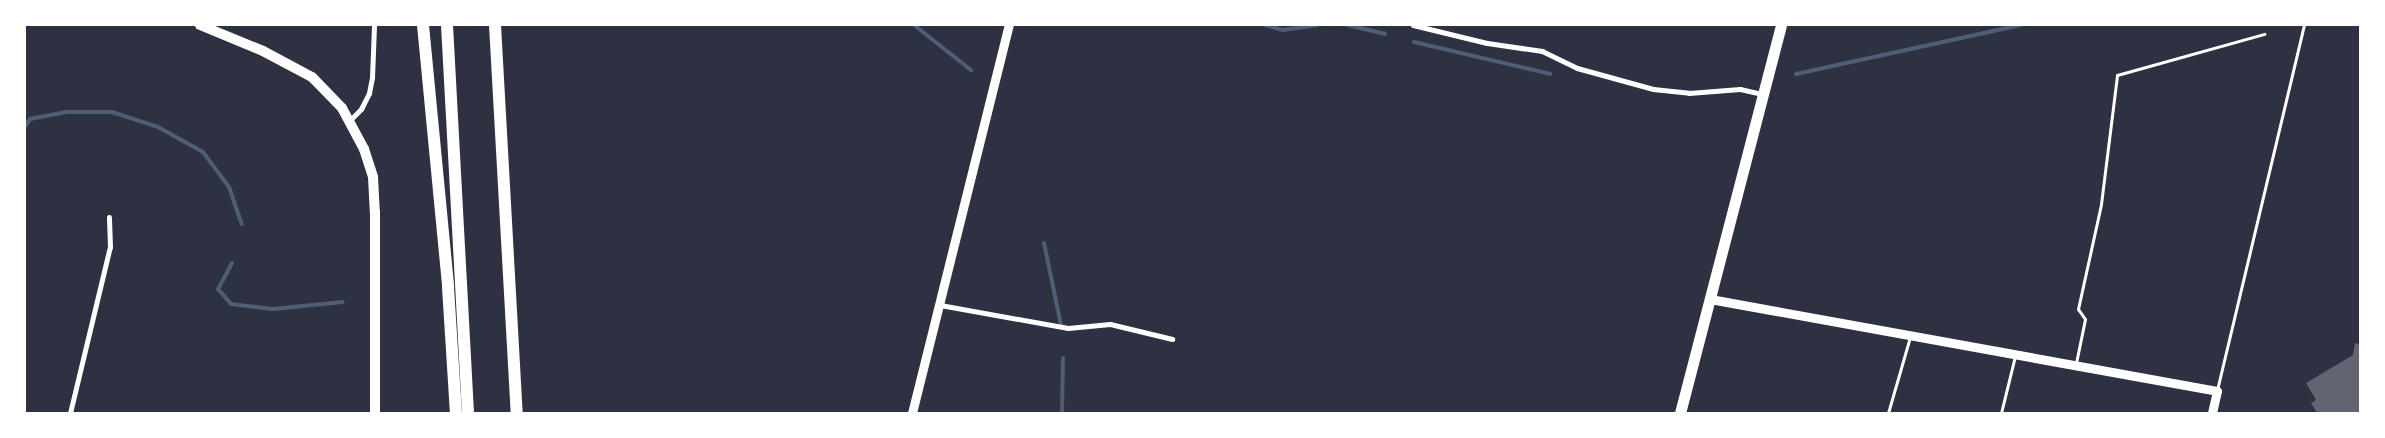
<!DOCTYPE html>
<style>
body{margin:0}
#map{position:relative;width:2385px;height:438px;overflow:hidden;background:#2d3142;font-family:Jost,sans-serif}
div>[style]{position:absolute}
.stream>*{height:4px;margin:-2px;padding:0 2px;transform-origin:2px;border-radius:2px;background:#4f5d75}
.building>*{inset:0;background:#626471}
.service>*{height:3px;margin:-1.5px;padding:0 1.5px;transform-origin:1.5px;border-radius:1.5px;background:#fff}
.minor>*{height:5px;margin:-2.5px;padding:0 2.5px;transform-origin:2.5px;border-radius:2.5px;background:#fff}
.tertiary>*{height:9px;margin:-4.5px;padding:0 4.5px;transform-origin:4.5px;border-radius:4.5px;background:#fff}
.secondary>*{height:10px;margin:-5px;padding:0 5px;transform-origin:5px;border-radius:5px;background:#fff}
.primary>*{height:11px;margin:-5.5px;padding:0 5.5px;transform-origin:5.5px;border-radius:5.5px;background:#fff}
.motorway>*{height:12px;margin:-6px;padding:0 6px;transform-origin:6px;border-radius:6px;background:#fff}
span{translate:-50% -50%;white-space:nowrap;text-align:center;line-height:1.15;-webkit-text-stroke:5px #fff;paint-order:stroke}
.frame{position:absolute;inset:0;border:26px solid #fff;pointer-events:none}
</style>
<div id="map">
<div class="stream">
<div style="left:914px;top:25px;width:73px;rotate:38.3deg"></div>
<div style="left:1265px;top:25px;width:19px;rotate:16deg"></div>
<div style="left:1283px;top:30px;width:34px;rotate:-8deg"></div>
<div style="left:1347px;top:25px;width:39px;rotate:13deg"></div>
<div style="left:1414px;top:42px;width:140px;rotate:13.2deg"></div>
<div style="left:1796px;top:74px;width:230px;rotate:-12.3deg"></div>
<div style="left:25px;top:127px;width:9px;rotate:-58deg"></div>
<div style="left:30px;top:119px;width:37px;rotate:-11deg"></div>
<div style="left:66px;top:112px;width:46px"></div>
<div style="left:112px;top:112px;width:48px;rotate:18.1deg"></div>
<div style="left:158px;top:127px;width:51px;rotate:29.1deg"></div>
<div style="left:203px;top:152px;width:44px;rotate:53.4deg"></div>
<div style="left:229px;top:187px;width:39px;rotate:71deg"></div>
<div style="left:1044px;top:243px;width:84px;rotate:78.3deg"></div>
<div style="left:232px;top:263px;width:30px;rotate:118deg"></div>
<div style="left:218px;top:289px;width:20px;rotate:49deg"></div>
<div style="left:231px;top:304px;width:42px;rotate:6.8deg"></div>
<div style="left:273px;top:309px;width:70px;rotate:-5.7deg"></div>
<div style="left:1062px;top:413px;width:55px;rotate:-89deg"></div>
</div>
<div class="building">
<div style="clip-path:polygon(2355px 343px,2360px 345px,2360px 413px,2317px 413px,2311px 403px,2316px 400px,2306px 383px,2353px 355px)"></div>
</div>
<div class="service">
<div style="left:2076px;top:363px;width:45px;rotate:-78.4deg"></div>
<div style="left:2085px;top:319px;width:12px;rotate:-125deg"></div>
<div style="left:2078px;top:309px;width:107px;rotate:-77.6deg"></div>
<div style="left:2101px;top:204px;width:130px;rotate:-82.9deg"></div>
<div style="left:2117px;top:75px;width:153px;rotate:-15.6deg"></div>
<div style="left:2217px;top:390px;width:375px;rotate:-76.6deg"></div>
<div style="left:1888px;top:413px;width:79px;rotate:-73.9deg"></div>
<div style="left:2001px;top:413px;width:59px;rotate:-76.2deg"></div>
</div>
<div class="minor">
<div style="left:1413px;top:25px;width:76px;rotate:13.7deg"></div>
<div style="left:1487px;top:43px;width:56px;rotate:8.3deg"></div>
<div style="left:1542px;top:51px;width:39px;rotate:26deg"></div>
<div style="left:1577px;top:68px;width:79px;rotate:15.4deg"></div>
<div style="left:1653px;top:89px;width:36px;rotate:6deg"></div>
<div style="left:1689px;top:93px;width:51px;rotate:-4.5deg"></div>
<div style="left:1740px;top:89px;width:23px;rotate:13deg"></div>
<div style="left:350px;top:120px;width:16px;rotate:-45deg"></div>
<div style="left:361px;top:109px;width:18px;rotate:-63deg"></div>
<div style="left:369px;top:93px;width:15px;rotate:-79deg"></div>
<div style="left:372px;top:78px;width:53px;rotate:-87.8deg"></div>
<div style="left:940px;top:305px;width:130px;rotate:10.2deg"></div>
<div style="left:1068px;top:328px;width:42px;rotate:-5.4deg"></div>
<div style="left:1110px;top:324px;width:64px;rotate:13.6deg"></div>
<div style="left:70px;top:413px;width:171px;rotate:-76.5deg"></div>
<div style="left:110px;top:247px;width:30px;rotate:-92deg"></div>
</div>
<div class="tertiary">
<div style="left:1710px;top:299px;width:515px;rotate:10.28deg"></div>
<div style="left:2217px;top:391px;width:23px;rotate:103deg"></div>
<div style="left:912px;top:413px;width:400px;rotate:-76deg"></div>
</div>
<div class="secondary">
<div style="left:200px;top:25px;width:68px;rotate:22.4deg"></div>
<div style="left:263px;top:51px;width:55px;rotate:28deg"></div>
<div style="left:312px;top:77px;width:43px;rotate:45.9deg"></div>
<div style="left:342px;top:108px;width:47px;rotate:61.8deg"></div>
<div style="left:364px;top:149px;width:29px;rotate:72deg"></div>
<div style="left:373px;top:177px;width:35px;rotate:87deg"></div>
<div style="left:375px;top:212px;width:201px;rotate:90deg"></div>
</div>
<div class="primary">
<div style="left:1680px;top:413px;width:401px;rotate:-75.4deg"></div>
</div>
<div class="motorway">
<div style="left:423px;top:25px;width:263px;rotate:84.5deg"></div>
<div style="left:448px;top:287px;width:126px;rotate:86.4deg"></div>
<div style="left:447px;top:25px;width:389px;rotate:86.9deg"></div>
<div style="left:495px;top:25px;width:389px;rotate:86.8deg"></div>
</div>
<div class="frame"></div>
</div>
